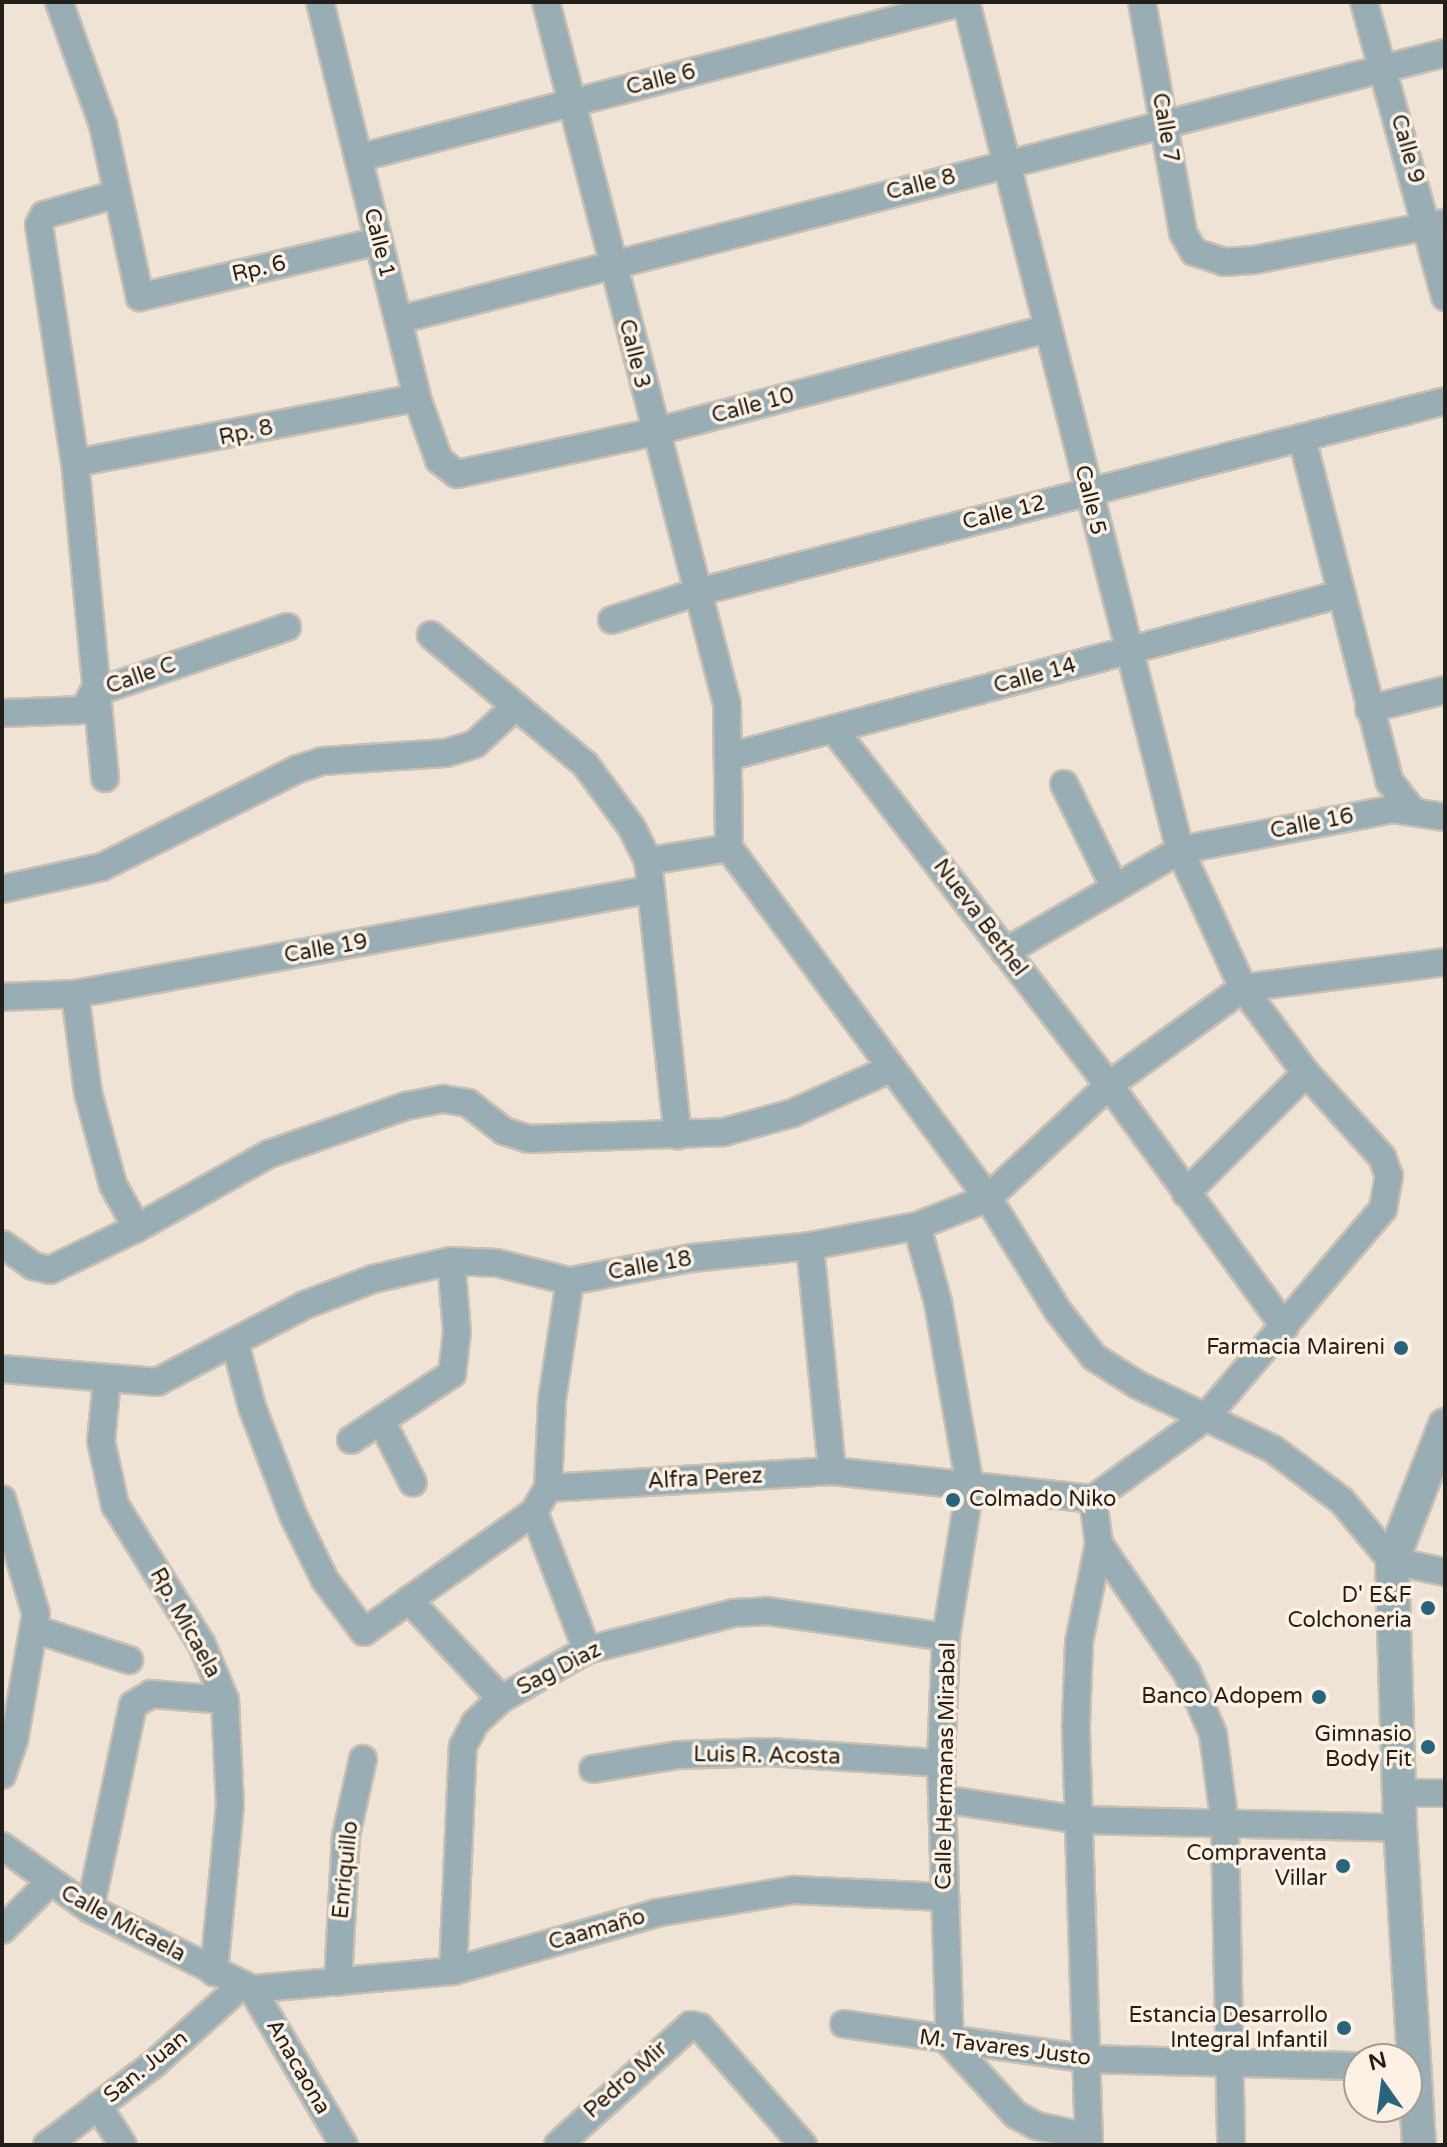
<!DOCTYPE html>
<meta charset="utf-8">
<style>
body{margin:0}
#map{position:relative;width:1447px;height:2147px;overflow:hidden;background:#eee3d5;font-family:"Varela Round",sans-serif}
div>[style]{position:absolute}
.roads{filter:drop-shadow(2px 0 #c9c0b3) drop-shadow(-2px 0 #c9c0b3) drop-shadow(0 2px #c9c0b3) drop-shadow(0 -2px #c9c0b3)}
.minor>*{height:26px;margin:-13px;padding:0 13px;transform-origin:13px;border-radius:13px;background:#99adb5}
.tertiary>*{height:32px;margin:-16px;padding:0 16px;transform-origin:16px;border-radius:16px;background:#99adb5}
.dots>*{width:22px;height:22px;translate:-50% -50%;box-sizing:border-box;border:4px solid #fcf1e2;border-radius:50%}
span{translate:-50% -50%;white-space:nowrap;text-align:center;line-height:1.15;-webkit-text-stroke:7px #fcf1e2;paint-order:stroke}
.street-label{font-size:22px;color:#221e19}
.poi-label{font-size:22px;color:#221e19}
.right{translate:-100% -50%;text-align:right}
.left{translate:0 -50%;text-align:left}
.frame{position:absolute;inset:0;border:4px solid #221e19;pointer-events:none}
.north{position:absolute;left:1343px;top:2043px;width:80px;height:80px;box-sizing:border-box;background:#fcf1e2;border:2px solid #a59d92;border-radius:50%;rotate:346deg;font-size:22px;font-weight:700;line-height:32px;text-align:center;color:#221e19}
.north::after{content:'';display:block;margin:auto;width:28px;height:36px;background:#28657c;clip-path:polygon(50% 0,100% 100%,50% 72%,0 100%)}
</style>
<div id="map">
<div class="roads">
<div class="minor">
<div style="left:59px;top:2px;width:131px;rotate:70.3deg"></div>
<div style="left:103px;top:125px;width:176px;rotate:77.9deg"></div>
<div style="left:140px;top:297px;width:244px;rotate:-13.2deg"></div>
<div style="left:320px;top:2px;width:408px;rotate:76.2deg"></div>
<div style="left:417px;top:398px;width:66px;rotate:70.5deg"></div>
<div style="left:439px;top:460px;width:23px;rotate:38deg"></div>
<div style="left:457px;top:474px;width:201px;rotate:-12deg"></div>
<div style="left:654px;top:432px;width:407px;rotate:-14.7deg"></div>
<div style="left:546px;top:2px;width:725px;rotate:75.54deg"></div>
<div style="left:727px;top:704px;width:144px;rotate:89.2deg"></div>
<div style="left:729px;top:848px;width:435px;rotate:53.5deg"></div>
<div style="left:988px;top:1198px;width:133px;rotate:58.2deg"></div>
<div style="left:1058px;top:1311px;width:58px;rotate:52deg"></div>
<div style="left:1094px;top:1357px;width:52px;rotate:32.5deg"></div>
<div style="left:1138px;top:1385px;width:149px;rotate:25.4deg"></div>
<div style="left:1273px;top:1449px;width:86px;rotate:37deg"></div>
<div style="left:1342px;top:1501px;width:78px;rotate:50.2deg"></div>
<div style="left:1392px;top:1561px;width:54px;rotate:11.7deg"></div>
<div style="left:966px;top:2px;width:875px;rotate:75.84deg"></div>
<div style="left:1180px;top:850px;width:152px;rotate:65.5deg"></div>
<div style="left:1243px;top:988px;width:106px;rotate:53.5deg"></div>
<div style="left:1306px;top:1073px;width:170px;rotate:135deg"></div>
<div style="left:1142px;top:2px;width:235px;rotate:79.9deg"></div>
<div style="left:1183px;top:233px;width:22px;rotate:60deg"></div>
<div style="left:1194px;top:252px;width:32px;rotate:18deg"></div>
<div style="left:1224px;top:262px;width:30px;rotate:-4deg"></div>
<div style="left:1254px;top:260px;width:195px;rotate:-11deg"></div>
<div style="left:1364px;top:2px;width:306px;rotate:74.6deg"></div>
<div style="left:358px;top:158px;width:626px;rotate:-14.44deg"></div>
<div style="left:398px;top:320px;width:1081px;rotate:-14.31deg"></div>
<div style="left:1302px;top:438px;width:355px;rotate:75.7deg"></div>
<div style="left:1390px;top:782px;width:37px;rotate:52deg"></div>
<div style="left:75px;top:463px;width:348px;rotate:-10.8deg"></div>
<div style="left:612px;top:620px;width:90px;rotate:-18deg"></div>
<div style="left:698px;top:592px;width:771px;rotate:-14.34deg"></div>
<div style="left:431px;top:635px;width:201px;rotate:40deg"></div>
<div style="left:585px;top:764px;width:79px;rotate:53.7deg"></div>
<div style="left:632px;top:828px;width:37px;rotate:64deg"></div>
<div style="left:648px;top:861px;width:276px;rotate:83.8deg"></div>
<div style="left:1369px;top:709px;width:78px;rotate:-14deg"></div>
<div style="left:2px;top:713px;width:82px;rotate:-2.1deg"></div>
<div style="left:84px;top:710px;width:19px;rotate:-62deg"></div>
<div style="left:93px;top:693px;width:205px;rotate:-18.8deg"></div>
<div style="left:835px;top:731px;width:448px;rotate:52.3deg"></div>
<div style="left:1109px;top:1085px;width:299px;rotate:54deg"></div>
<div style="left:728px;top:757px;width:634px;rotate:-14.89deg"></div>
<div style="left:105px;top:778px;width:316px;rotate:-95.4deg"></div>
<div style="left:75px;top:463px;width:241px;rotate:-98.6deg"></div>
<div style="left:39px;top:225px;width:11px;rotate:-63deg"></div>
<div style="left:44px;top:215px;width:76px;rotate:-16deg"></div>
<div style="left:1064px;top:784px;width:116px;rotate:63.9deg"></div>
<div style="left:648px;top:861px;width:82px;rotate:-9.1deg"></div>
<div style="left:2px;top:889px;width:102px;rotate:-12.4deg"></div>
<div style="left:102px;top:867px;width:219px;rotate:-26.6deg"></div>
<div style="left:298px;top:769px;width:26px;rotate:-18deg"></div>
<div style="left:323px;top:761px;width:123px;rotate:-3.7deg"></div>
<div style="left:446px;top:753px;width:30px;rotate:-17deg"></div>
<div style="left:475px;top:744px;width:54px;rotate:-42.8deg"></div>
<div style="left:1005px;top:952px;width:203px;rotate:-30.2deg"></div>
<div style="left:1180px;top:850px;width:216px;rotate:-10.9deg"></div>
<div style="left:1392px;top:809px;width:54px;rotate:8.6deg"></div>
<div style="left:75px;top:994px;width:100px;rotate:82.5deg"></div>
<div style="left:88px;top:1093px;width:95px;rotate:74.8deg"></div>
<div style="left:113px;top:1185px;width:49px;rotate:60.8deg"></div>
<div style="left:2px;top:997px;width:73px;rotate:-2.4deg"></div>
<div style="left:75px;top:994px;width:582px;rotate:-10.29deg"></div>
<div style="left:917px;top:1226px;width:79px;rotate:74.6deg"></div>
<div style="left:938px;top:1302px;width:188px;rotate:80.2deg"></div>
<div style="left:970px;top:1487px;width:152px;rotate:99.1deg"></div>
<div style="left:946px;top:1637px;width:126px;rotate:92.3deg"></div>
<div style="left:941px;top:1763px;width:280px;rotate:88.2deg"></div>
<div style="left:950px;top:2043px;width:98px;rotate:47.5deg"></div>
<div style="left:1016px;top:2115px;width:24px;rotate:28deg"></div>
<div style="left:1037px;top:2126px;width:53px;rotate:11.9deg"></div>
<div style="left:2px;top:1244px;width:38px;rotate:35deg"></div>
<div style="left:33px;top:1266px;width:17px;rotate:13deg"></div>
<div style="left:50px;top:1270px;width:97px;rotate:-25.8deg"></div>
<div style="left:137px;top:1228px;width:151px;rotate:-29.3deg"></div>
<div style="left:269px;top:1154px;width:145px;rotate:-19.3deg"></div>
<div style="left:406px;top:1106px;width:38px;rotate:-11deg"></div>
<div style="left:443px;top:1099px;width:25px;rotate:9deg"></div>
<div style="left:468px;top:1103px;width:46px;rotate:37.9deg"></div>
<div style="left:504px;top:1131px;width:25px;rotate:18deg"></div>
<div style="left:528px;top:1139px;width:196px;rotate:-2deg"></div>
<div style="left:724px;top:1132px;width:72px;rotate:-15.4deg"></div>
<div style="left:793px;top:1113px;width:107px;rotate:-24.4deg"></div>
<div style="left:810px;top:1246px;width:226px;rotate:84.4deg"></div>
<div style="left:235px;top:1343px;width:66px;rotate:75.1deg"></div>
<div style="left:252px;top:1407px;width:116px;rotate:69.2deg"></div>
<div style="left:293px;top:1515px;width:72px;rotate:63.8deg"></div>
<div style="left:325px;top:1580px;width:65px;rotate:53.1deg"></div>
<div style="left:364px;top:1632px;width:208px;rotate:-35.2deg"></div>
<div style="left:534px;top:1512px;width:28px;rotate:-60deg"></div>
<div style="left:548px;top:1488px;width:88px;rotate:-87.4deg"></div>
<div style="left:552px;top:1400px;width:120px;rotate:-81.4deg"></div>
<div style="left:2px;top:1369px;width:156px;rotate:4.8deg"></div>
<div style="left:157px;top:1382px;width:167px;rotate:-27.5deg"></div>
<div style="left:305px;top:1305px;width:73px;rotate:-20.9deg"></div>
<div style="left:373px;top:1279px;width:80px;rotate:-13deg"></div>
<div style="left:451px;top:1261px;width:46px;rotate:2.5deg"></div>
<div style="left:497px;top:1263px;width:75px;rotate:13.9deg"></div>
<div style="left:570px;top:1281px;width:124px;rotate:-10.7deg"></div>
<div style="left:692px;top:1258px;width:119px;rotate:-5.8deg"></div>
<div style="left:810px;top:1246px;width:109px;rotate:-10.6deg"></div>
<div style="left:917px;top:1226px;width:76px;rotate:-21.5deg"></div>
<div style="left:988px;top:1198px;width:166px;rotate:-43deg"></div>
<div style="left:1109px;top:1085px;width:165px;rotate:-35.9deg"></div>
<div style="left:1243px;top:988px;width:204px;rotate:-7.3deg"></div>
<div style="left:107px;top:1380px;width:61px;rotate:95.6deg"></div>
<div style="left:101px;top:1441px;width:66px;rotate:77.7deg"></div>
<div style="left:115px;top:1505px;width:165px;rotate:58.1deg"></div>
<div style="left:202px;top:1645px;width:60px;rotate:67.3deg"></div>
<div style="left:225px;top:1700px;width:105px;rotate:87.3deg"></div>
<div style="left:230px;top:1805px;width:168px;rotate:95.5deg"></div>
<div style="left:382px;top:1422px;width:68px;rotate:63.1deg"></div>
<div style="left:351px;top:1440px;width:121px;rotate:-33.2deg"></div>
<div style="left:452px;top:1374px;width:42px;rotate:-83.2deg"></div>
<div style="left:457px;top:1332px;width:71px;rotate:-94.8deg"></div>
<div style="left:548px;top:1488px;width:285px;rotate:-3.4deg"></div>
<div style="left:832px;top:1471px;width:262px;rotate:6.1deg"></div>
<div style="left:1093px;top:1499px;width:45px;rotate:82.4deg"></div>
<div style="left:1099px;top:1544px;width:156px;rotate:55.7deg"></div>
<div style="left:1187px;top:1673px;width:66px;rotate:66.9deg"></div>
<div style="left:1213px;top:1734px;width:92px;rotate:82.5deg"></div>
<div style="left:1225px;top:1825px;width:320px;rotate:88.9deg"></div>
<div style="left:1093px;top:1499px;width:138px;rotate:-35.9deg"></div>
<div style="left:1205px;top:1418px;width:275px;rotate:-49.6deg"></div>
<div style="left:1383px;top:1209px;width:34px;rotate:-80deg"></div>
<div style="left:1389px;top:1176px;width:20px;rotate:-110deg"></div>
<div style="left:1382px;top:1157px;width:113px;rotate:-132.1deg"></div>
<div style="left:534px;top:1512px;width:148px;rotate:69deg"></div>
<div style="left:409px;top:1600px;width:135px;rotate:47.1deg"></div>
<div style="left:34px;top:1629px;width:100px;rotate:18.1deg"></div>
<div style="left:593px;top:1769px;width:86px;rotate:-9.4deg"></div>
<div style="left:678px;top:1755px;width:91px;rotate:-1.9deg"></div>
<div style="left:769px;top:1752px;width:172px;rotate:3.7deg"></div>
<div style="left:2px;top:1775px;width:36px;rotate:-71deg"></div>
<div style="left:14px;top:1741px;width:129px;rotate:-80.2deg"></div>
<div style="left:36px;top:1614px;width:120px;rotate:-106.5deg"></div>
<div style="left:1399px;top:1793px;width:46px"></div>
<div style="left:942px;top:1799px;width:141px;rotate:8.6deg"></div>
<div style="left:1081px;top:1820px;width:319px;rotate:1.4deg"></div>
<div style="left:2px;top:1846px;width:108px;rotate:35.6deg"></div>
<div style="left:90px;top:1909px;width:181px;rotate:26.3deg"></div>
<div style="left:252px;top:1989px;width:202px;rotate:-5.1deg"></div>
<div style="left:453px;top:1971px;width:211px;rotate:-15.9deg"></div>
<div style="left:656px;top:1913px;width:140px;rotate:-9.5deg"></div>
<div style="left:794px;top:1890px;width:150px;rotate:2.7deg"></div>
<div style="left:90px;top:1909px;width:208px;rotate:-78.1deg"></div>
<div style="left:133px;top:1705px;width:21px;rotate:-31deg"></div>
<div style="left:151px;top:1694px;width:74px;rotate:4.6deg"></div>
<div style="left:2px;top:1930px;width:66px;rotate:-45deg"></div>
<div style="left:453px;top:1971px;width:225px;rotate:-87.5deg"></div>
<div style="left:463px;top:1746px;width:26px;rotate:-62deg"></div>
<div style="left:475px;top:1723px;width:35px;rotate:-43deg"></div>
<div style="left:501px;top:1699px;width:99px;rotate:-29.7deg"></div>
<div style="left:587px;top:1650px;width:152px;rotate:-14.1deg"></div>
<div style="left:734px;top:1613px;width:33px;rotate:-3deg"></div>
<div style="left:767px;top:1611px;width:181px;rotate:8.3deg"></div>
<div style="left:338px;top:1982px;width:146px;rotate:-86.9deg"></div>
<div style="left:346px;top:1836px;width:79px;rotate:-77.6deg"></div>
<div style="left:252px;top:1989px;width:181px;rotate:59.5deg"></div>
<div style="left:844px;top:2024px;width:247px;rotate:8.1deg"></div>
<div style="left:1089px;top:2059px;width:270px;rotate:1.5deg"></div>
<div style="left:98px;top:2106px;width:46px;rotate:57.3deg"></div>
<div style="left:47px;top:2145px;width:136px;rotate:-37.2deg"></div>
<div style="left:155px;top:2063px;width:117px;rotate:-41.9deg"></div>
<div style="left:558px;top:2145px;width:179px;rotate:-42.1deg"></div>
<div style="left:691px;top:2025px;width:9px;rotate:13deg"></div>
<div style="left:700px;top:2027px;width:157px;rotate:48.9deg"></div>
<div style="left:1089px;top:2145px;width:420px;rotate:-91.8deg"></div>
<div style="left:1076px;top:1725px;width:83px;rotate:-87.9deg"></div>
<div style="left:1079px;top:1642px;width:100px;rotate:-78.5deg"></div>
</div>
<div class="tertiary">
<div style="left:1419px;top:2145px;width:318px;rotate:-93.4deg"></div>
<div style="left:1400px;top:1828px;width:267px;rotate:-91.7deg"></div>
<div style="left:1392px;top:1561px;width:146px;rotate:-68.7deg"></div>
</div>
</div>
<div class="dots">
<div style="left:1401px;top:1348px;background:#28657c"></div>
<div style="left:953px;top:1500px;background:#28657c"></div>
<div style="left:1428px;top:1608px;background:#28657c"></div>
<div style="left:1319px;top:1697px;background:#28657c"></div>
<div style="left:1428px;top:1747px;background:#28657c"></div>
<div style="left:1343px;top:1866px;background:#28657c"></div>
<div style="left:1344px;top:2028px;background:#28657c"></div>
</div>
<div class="street-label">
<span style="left:661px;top:80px;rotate:-14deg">Calle 6</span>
<span style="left:1165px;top:128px;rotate:80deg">Calle 7</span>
<span style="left:1407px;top:149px;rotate:74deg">Calle 9</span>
<span style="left:921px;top:185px;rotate:-14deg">Calle 8</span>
<span style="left:379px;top:243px;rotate:76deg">Calle 1</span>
<span style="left:259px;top:269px;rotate:-13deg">Rp. 6</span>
<span style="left:634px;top:354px;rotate:76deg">Calle 3</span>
<span style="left:753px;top:406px;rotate:-15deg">Calle 10</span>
<span style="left:246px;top:433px;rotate:-12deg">Rp. 8</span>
<span style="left:1090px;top:500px;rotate:76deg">Calle 5</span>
<span style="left:1004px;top:513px;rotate:-14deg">Calle 12</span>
<span style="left:141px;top:676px;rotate:-19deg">Calle C</span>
<span style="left:1035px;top:676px;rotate:-15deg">Calle 14</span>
<span style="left:1312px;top:824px;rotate:-11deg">Calle 16</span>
<span style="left:980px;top:918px;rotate:53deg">Nueva Bethel</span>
<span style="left:326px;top:949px;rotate:-10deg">Calle 19</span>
<span style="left:650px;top:1266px;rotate:-10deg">Calle 18</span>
<span style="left:705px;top:1479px;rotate:-3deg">Alfra Perez</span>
<span style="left:185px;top:1623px;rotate:61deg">Rp. Micaela</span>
<span style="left:559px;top:1669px;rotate:-27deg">Sag Diaz</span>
<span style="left:767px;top:1756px;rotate:1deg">Luis R. Acosta</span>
<span style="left:946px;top:1766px;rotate:-89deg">Calle Hermanas Mirabal</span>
<span style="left:346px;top:1870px;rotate:-84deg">Enriquillo</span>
<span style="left:123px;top:1924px;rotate:28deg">Calle Micaela</span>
<span style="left:597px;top:1930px;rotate:-16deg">Caamaño</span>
<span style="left:1005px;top:2048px;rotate:7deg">M. Tavares Justo</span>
<span style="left:146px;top:2067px;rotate:-39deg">San. Juan</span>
<span style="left:298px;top:2067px;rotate:60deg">Anacaona</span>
<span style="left:626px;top:2080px;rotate:-42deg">Pedro Mir</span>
</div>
<div class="poi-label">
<span class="right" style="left:1385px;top:1348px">Farmacia Maireni</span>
<span class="left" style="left:969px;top:1500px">Colmado Niko</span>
<span class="right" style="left:1412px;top:1608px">D' E&amp;F<br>Colchoneria</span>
<span class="right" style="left:1303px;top:1697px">Banco Adopem</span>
<span class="right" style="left:1412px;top:1747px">Gimnasio<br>Body Fit</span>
<span class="right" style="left:1327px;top:1866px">Compraventa<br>Villar</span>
<span class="right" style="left:1328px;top:2028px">Estancia Desarrollo<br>Integral Infantil</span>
</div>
<div class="frame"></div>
<div class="north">N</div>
</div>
